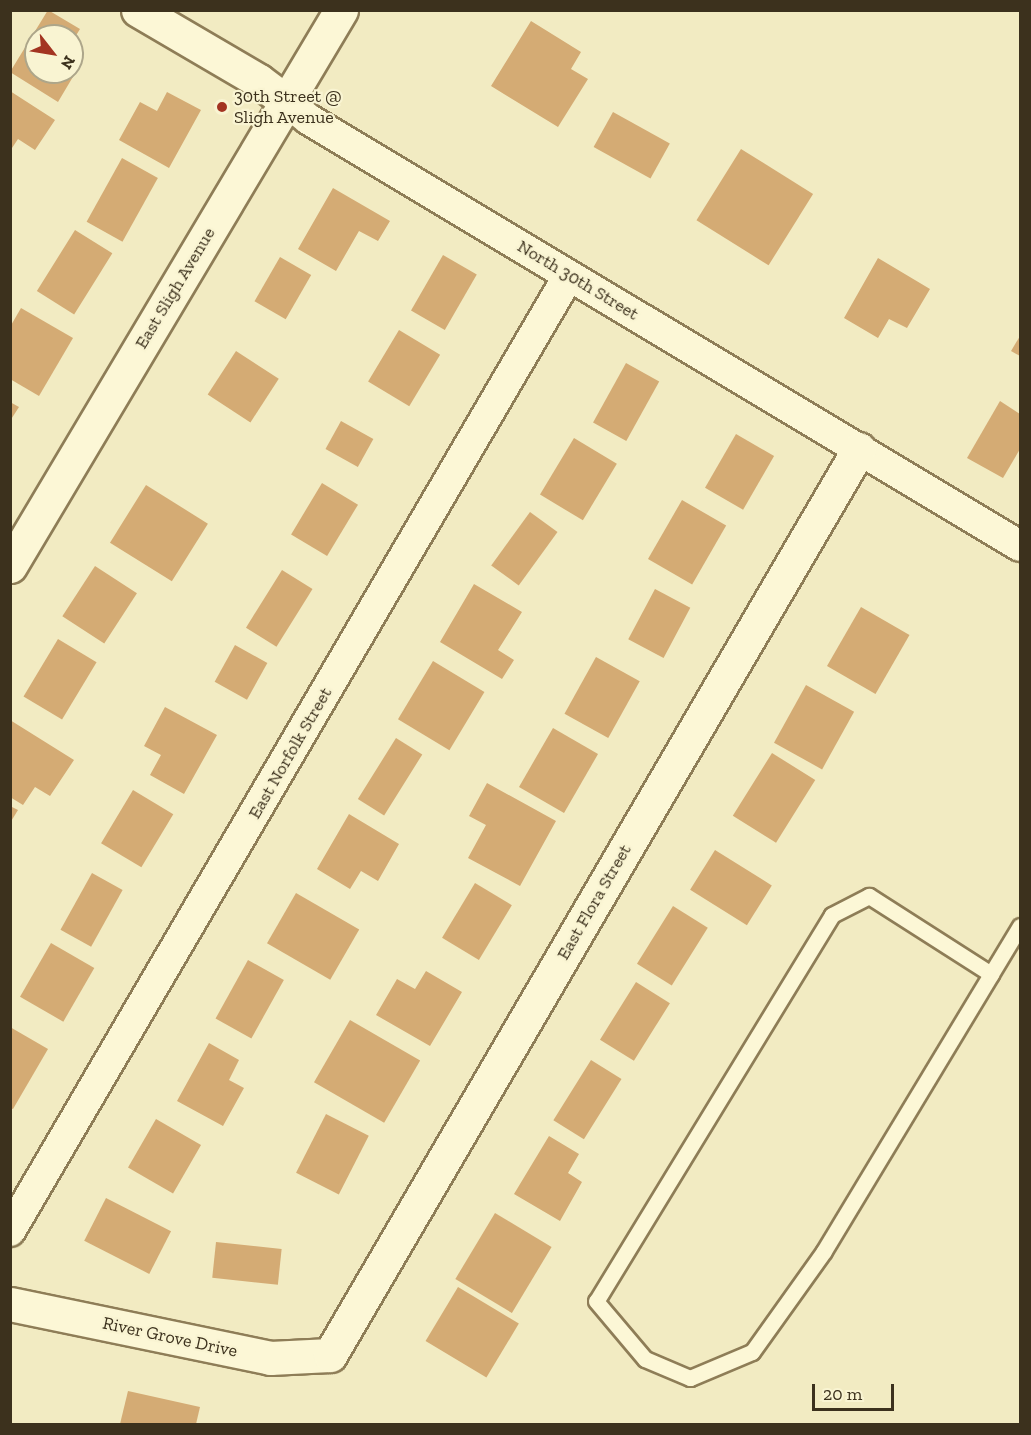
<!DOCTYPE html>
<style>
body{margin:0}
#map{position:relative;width:1031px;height:1435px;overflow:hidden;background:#f2ebc2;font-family:"Zilla Slab",serif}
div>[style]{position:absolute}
.building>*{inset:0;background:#d4ab74;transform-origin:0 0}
.roads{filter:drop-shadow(2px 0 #8e7d57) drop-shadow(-2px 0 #8e7d57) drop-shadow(0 2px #8e7d57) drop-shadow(0 -2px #8e7d57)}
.service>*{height:15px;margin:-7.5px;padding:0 7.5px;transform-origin:7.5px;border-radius:7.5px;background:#fcf7d6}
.minor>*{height:30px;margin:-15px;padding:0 15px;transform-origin:15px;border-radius:15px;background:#fcf7d6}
.tertiary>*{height:33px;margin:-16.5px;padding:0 16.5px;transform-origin:16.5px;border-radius:16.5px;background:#fcf7d6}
.dots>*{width:16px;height:16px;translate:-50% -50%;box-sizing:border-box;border:3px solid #f9f4d2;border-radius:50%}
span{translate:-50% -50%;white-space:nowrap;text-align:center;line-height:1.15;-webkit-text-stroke:4.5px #f9f4d2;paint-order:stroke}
.poi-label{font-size:18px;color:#3c311d}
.left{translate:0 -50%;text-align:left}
.street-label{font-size:18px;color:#3c311d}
.frame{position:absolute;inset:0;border:12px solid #3c311d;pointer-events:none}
.north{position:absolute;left:24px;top:24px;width:60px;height:60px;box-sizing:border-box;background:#f9f4d2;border:2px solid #ada68a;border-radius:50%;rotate:121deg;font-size:16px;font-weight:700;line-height:24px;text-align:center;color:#3c311d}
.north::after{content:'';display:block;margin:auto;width:21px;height:27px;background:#a33421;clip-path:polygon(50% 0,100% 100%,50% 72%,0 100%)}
.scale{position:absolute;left:812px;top:1384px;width:82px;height:27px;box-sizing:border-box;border:3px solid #3c311d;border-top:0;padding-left:8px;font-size:18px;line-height:21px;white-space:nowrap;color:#3c311d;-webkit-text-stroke:4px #f9f4d2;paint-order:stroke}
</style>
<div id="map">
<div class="building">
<div style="clip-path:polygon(48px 10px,80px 29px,72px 42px,72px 36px,36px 36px,36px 72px,72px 72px,72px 67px,77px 70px,58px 102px,10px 72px)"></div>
<div style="clip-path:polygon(531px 21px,581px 52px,571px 69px,588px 79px,558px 127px,491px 86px)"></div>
<div style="clip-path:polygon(10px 91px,55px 120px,35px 150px,18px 139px,10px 151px)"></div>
<div style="clip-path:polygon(167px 92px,201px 110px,169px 168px,119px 140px,140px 102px,157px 111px)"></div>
<div style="left:613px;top:112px;width:65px;height:40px;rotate:29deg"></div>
<div style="left:741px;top:149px;width:85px;height:84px;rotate:32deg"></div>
<div style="left:122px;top:158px;width:41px;height:73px;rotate:29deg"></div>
<div style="clip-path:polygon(333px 188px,390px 221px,378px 241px,359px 231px,336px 271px,298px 249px)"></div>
<div style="left:75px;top:230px;width:44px;height:72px;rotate:32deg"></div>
<div style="left:443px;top:255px;width:39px;height:64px;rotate:30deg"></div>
<div style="left:280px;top:257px;width:36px;height:51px;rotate:30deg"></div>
<div style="clip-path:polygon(878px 258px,930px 289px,907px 328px,889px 319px,878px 338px,844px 318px)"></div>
<div style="clip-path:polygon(21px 308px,73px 338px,39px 396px,10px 379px,10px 327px)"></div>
<div style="left:399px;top:330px;width:48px;height:60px;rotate:31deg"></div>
<div style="clip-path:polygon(1020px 336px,1020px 356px,1011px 351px)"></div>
<div style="left:236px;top:351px;width:51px;height:52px;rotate:33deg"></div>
<div style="left:626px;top:363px;width:38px;height:68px;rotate:29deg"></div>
<div style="clip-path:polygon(1000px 401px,1020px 414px,1020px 449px,1003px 478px,967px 458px)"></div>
<div style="clip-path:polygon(10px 402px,19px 407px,10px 421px)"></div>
<div style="left:341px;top:421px;width:37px;height:32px;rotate:29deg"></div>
<div style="left:736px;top:434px;width:44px;height:62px;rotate:30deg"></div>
<div style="left:574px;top:438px;width:50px;height:66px;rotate:31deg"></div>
<div style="left:322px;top:483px;width:42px;height:60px;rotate:31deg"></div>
<div style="left:146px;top:485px;width:73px;height:68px;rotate:32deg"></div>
<div style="left:682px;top:500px;width:51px;height:68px;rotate:30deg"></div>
<div style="left:530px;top:512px;width:34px;height:66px;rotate:36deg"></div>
<div style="left:95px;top:566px;width:50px;height:60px;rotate:33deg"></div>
<div style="left:282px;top:570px;width:36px;height:68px;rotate:32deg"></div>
<div style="clip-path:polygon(474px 584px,522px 612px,498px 650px,514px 660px,502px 679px,440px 642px)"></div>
<div style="left:655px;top:589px;width:40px;height:57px;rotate:28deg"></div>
<div style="left:861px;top:607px;width:56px;height:68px;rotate:30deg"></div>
<div style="left:58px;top:639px;width:45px;height:67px;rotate:31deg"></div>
<div style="left:235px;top:645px;width:37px;height:42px;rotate:29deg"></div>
<div style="left:596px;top:657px;width:50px;height:65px;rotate:29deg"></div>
<div style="left:433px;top:661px;width:60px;height:68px;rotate:31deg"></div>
<div style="left:806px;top:685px;width:55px;height:66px;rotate:29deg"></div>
<div style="clip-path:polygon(165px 707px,217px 735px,184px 794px,150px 775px,161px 755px,144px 746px)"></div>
<div style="clip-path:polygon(10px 720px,74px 760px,50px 796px,35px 787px,23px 805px,10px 797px)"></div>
<div style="left:553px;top:728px;width:52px;height:68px;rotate:30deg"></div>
<div style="left:396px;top:738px;width:31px;height:72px;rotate:32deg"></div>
<div style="left:772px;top:753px;width:51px;height:74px;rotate:32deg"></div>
<div style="clip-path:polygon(487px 783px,556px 821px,520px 886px,468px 858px,486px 825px,469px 816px)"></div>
<div style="left:133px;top:790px;width:47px;height:62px;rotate:31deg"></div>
<div style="clip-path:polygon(10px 806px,18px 810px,10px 823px)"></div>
<div style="clip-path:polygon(349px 814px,399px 844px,378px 881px,361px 871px,350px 889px,317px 869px)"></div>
<div style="left:715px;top:850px;width:67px;height:47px;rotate:32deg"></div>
<div style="left:92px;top:873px;width:35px;height:65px;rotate:29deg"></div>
<div style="left:475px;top:883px;width:43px;height:64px;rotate:31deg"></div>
<div style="left:296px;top:893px;width:73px;height:58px;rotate:30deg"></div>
<div style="left:673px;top:906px;width:41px;height:68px;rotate:32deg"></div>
<div style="left:51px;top:943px;width:50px;height:62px;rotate:30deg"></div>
<div style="left:248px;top:960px;width:41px;height:67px;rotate:29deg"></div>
<div style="clip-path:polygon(426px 971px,462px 992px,430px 1046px,376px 1015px,397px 979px,415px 989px)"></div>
<div style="left:636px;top:982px;width:40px;height:68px;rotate:32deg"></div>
<div style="left:350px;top:1020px;width:81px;height:72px;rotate:30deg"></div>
<div style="clip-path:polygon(10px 1027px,48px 1049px,13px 1109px,10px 1108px)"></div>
<div style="clip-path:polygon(209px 1043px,239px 1060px,229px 1080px,244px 1088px,223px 1126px,177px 1101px)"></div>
<div style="left:591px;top:1060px;width:36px;height:71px;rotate:32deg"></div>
<div style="left:326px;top:1114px;width:48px;height:66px;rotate:27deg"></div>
<div style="left:156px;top:1119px;width:52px;height:56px;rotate:30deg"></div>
<div style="clip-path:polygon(549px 1136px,579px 1154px,568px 1173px,582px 1182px,560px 1221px,514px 1194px)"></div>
<div style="left:106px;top:1198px;width:73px;height:48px;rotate:27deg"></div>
<div style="left:495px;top:1213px;width:66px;height:77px;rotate:31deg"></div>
<div style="left:216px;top:1242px;width:66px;height:36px;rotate:6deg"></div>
<div style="left:458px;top:1287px;width:71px;height:63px;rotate:31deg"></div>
<div style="clip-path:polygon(128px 1391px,200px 1407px,196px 1424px,120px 1424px)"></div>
</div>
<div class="roads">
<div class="service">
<div style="left:991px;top:974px;width:145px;rotate:-147.4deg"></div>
<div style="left:869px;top:896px;width:42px;rotate:152.8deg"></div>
<div style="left:832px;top:915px;width:452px;rotate:121.4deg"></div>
<div style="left:596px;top:1301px;width:76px;rotate:49.8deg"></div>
<div style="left:645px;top:1359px;width:49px;rotate:22.9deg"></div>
<div style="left:690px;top:1378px;width:67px;rotate:-22.8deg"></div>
<div style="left:752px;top:1352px;width:124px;rotate:-54.5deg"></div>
<div style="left:824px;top:1251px;width:323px;rotate:-58.9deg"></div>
<div style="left:991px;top:974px;width:56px;rotate:-58.9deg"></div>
</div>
<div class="minor">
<div style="left:286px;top:101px;width:28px;rotate:39deg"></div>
<div style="left:308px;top:119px;width:830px;rotate:30.95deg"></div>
<div style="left:10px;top:1231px;width:1107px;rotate:-59.68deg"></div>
</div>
<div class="tertiary">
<div style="left:138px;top:10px;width:140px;rotate:30.4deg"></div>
<div style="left:259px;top:81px;width:34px;rotate:37deg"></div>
<div style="left:10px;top:566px;width:647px;rotate:-59.23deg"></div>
<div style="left:10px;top:1304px;width:266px;rotate:11.7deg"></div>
<div style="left:270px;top:1358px;width:60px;rotate:-2.9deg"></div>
<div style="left:330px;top:1355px;width:1049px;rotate:-59.72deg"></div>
</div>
</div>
<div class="dots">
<div style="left:222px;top:107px;background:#a33421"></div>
</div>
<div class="poi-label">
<span class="left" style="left:234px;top:107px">30th Street @<br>Sligh Avenue</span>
</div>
<div class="street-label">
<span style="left:578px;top:280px;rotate:31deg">North 30th Street</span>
<span style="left:175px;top:288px;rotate:-59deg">East Sligh Avenue</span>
<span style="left:290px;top:753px;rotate:-60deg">East Norfolk Street</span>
<span style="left:594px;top:902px;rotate:-60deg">East Flora Street</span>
<span style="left:170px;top:1337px;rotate:12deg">River Grove Drive</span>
</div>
<div class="frame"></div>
<div class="north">N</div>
<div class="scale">20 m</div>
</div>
